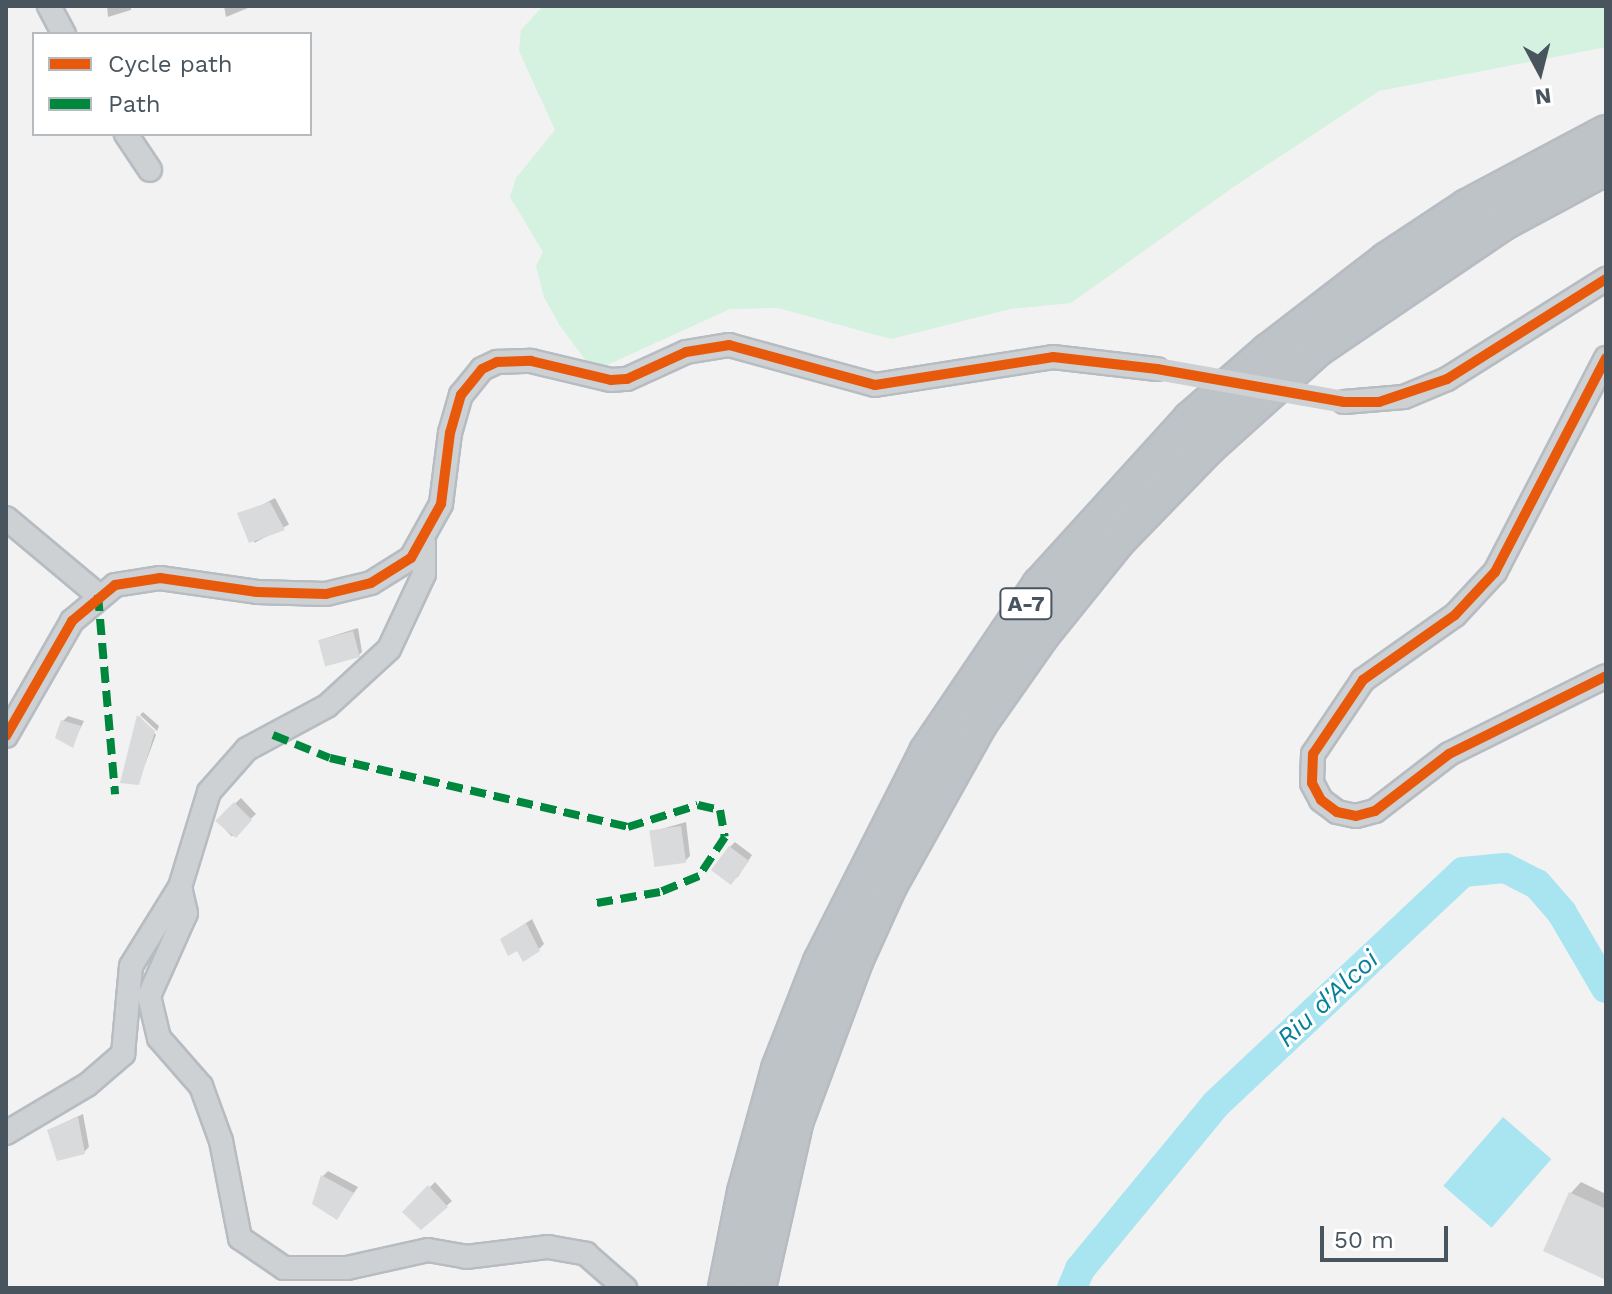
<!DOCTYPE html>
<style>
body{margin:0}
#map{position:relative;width:1612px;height:1294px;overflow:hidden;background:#f2f2f2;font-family:"Work Sans",sans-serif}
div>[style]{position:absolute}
.green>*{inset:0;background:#d5f1df}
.water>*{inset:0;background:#a9e4f1;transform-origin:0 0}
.shadow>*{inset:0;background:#0003;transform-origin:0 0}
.river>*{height:30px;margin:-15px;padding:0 15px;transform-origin:15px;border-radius:15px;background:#a9e4f1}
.building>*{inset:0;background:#d9dadb;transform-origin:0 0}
.roads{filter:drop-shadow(2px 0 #b6bcc2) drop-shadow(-2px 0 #b6bcc2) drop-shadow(0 2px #b6bcc2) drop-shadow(0 -2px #b6bcc2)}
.minor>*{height:22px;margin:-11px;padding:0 11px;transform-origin:11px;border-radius:11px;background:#cdd1d3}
.highway>*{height:34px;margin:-17px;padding:0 17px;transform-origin:17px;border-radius:17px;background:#bec3c8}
.minor-bridge>*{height:22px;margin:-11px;padding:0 11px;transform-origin:11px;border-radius:11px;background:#cdd1d3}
.quiet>*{height:8px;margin-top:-4px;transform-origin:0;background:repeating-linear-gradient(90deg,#00873e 0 16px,transparent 0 24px)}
.cycleway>*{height:10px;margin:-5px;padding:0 5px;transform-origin:5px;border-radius:5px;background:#e8590c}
span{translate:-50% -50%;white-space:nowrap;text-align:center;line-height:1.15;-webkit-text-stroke:6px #fff;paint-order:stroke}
.shield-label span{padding:2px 6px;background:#fff;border:2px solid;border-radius:6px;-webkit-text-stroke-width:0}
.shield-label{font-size:22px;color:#48555f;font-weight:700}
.water-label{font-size:26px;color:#08809b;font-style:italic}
.frame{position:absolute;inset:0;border:8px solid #48555f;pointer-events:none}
.legend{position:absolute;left:32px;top:32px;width:280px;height:104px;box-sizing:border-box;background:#fff;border:2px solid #b6bbbf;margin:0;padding:10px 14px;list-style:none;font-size:24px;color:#48555f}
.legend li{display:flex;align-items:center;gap:16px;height:40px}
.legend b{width:40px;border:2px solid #b6bbbf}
.north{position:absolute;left:1500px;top:32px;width:80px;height:80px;-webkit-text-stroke:6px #fff;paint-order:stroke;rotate:173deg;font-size:22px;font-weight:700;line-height:32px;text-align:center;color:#48555f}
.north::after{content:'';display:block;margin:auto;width:28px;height:36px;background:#48555f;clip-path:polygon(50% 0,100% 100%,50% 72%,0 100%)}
.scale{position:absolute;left:1320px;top:1226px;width:128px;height:36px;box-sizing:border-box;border:4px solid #48555f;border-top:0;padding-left:10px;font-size:24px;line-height:28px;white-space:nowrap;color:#48555f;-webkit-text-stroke:6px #fff;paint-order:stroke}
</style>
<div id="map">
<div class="green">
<div style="clip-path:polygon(543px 6px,1606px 6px,1606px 47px,1379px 91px,1232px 188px,1071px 303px,1010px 309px,891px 339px,778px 308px,730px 309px,605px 366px,587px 362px,560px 326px,544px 297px,536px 266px,543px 252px,510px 197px,516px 178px,555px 130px,519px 51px,521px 30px)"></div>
</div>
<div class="water">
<div style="left:1503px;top:1117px;width:64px;height:91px;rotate:41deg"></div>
</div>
<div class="shadow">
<div style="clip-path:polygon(107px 6px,131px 6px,131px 10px,108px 17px)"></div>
<div style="clip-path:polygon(224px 6px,247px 6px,248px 8px,226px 17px)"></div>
<div style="left:275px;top:498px;width:30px;height:39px;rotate:62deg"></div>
<div style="clip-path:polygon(358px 628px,362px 652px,357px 657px,320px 640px)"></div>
<div style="clip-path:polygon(143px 712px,159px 726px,157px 731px,140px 715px)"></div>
<div style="clip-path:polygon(68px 716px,84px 721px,72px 745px,63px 721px)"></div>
<div style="clip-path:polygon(139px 716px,156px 735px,138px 783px,122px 781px)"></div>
<div style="left:241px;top:798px;width:22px;height:33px;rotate:47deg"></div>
<div style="clip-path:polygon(686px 822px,690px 856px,685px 861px,651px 832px)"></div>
<div style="clip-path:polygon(735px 842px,752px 855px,737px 878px,730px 847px)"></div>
<div style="clip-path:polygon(532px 919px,544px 944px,539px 949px,518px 948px,502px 939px)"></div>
<div style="clip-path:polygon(83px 1114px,89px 1147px,84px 1152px,49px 1130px)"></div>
<div style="clip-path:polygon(328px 1171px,358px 1187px,337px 1218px,323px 1176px)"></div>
<div style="clip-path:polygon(435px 1182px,452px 1201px,421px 1228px,405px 1212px)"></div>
<div style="clip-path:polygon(1581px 1182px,1606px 1194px,1606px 1277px,1570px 1194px)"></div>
</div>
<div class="river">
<div style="left:1072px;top:1288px;width:21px;rotate:-67deg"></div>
<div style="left:1080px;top:1269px;width:214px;rotate:-50.5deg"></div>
<div style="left:1216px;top:1104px;width:339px;rotate:-43.2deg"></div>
<div style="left:1463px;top:872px;width:42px;rotate:-5.4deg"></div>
<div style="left:1505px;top:868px;width:36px;rotate:27deg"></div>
<div style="left:1537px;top:884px;width:38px;rotate:49deg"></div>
<div style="left:1562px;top:913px;width:87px;rotate:59.6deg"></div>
</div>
<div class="building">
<div style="clip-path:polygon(270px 502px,285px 530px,249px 543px,237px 513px)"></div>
<div style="left:353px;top:631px;width:27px;height:36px;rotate:75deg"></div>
<div style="clip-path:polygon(137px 715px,155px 731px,139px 785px,120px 783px)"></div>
<div style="clip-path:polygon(61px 720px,81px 726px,73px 748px,55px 738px)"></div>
<div style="clip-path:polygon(234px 802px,252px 820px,236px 838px,215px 821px)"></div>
<div style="left:681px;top:826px;width:37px;height:32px;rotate:82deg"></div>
<div style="left:729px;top:846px;width:25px;height:30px;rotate:37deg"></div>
<div style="clip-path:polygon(526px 923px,540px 951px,523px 962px,517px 951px,508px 956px,500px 939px)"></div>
<div style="clip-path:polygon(78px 1117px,85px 1154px,57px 1161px,47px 1130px)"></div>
<div style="clip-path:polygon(321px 1175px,354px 1193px,337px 1220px,312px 1204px)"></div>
<div style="clip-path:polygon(428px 1185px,448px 1207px,421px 1230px,402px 1212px)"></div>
<div style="clip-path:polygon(1569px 1192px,1606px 1209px,1606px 1280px,1543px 1251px)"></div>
</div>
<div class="roads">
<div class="minor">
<div style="left:49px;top:6px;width:32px;rotate:62deg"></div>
<div style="left:126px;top:134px;width:43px;rotate:56.3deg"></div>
<div style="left:1606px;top:358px;width:241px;rotate:117.4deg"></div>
<div style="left:1495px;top:572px;width:59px;rotate:132.9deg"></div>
<div style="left:1455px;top:615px;width:113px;rotate:144.8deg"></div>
<div style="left:1363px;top:680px;width:89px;rotate:124deg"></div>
<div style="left:1313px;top:754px;width:29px;rotate:92deg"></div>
<div style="left:1312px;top:783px;width:19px;rotate:62deg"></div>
<div style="left:1321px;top:800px;width:20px;rotate:37deg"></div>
<div style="left:1337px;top:812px;width:19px;rotate:12deg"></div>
<div style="left:1356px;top:816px;width:20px;rotate:-15deg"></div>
<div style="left:1375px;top:811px;width:93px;rotate:-37.6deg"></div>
<div style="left:1449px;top:754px;width:175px;rotate:-26.4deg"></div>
<div style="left:1344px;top:402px;width:60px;rotate:-4.8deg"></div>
<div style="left:1404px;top:397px;width:47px;rotate:-22.7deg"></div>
<div style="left:1447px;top:379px;width:188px;rotate:-32.2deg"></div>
<div style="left:6px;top:518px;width:120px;rotate:39.9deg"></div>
<div style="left:6px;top:736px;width:133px;rotate:-60.1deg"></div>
<div style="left:72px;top:621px;width:56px;rotate:-39.9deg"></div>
<div style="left:115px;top:585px;width:46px;rotate:-8.8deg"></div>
<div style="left:160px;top:578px;width:98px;rotate:8.2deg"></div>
<div style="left:257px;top:592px;width:69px;rotate:1.7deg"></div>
<div style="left:326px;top:594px;width:46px;rotate:-13.7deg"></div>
<div style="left:371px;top:583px;width:47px;rotate:-32deg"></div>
<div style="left:411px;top:558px;width:62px;rotate:-60.9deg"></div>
<div style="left:441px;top:504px;width:72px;rotate:-82.8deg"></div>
<div style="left:450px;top:433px;width:40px;rotate:-74deg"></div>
<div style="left:461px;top:395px;width:33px;rotate:-51deg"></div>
<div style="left:482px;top:369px;width:17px;rotate:-25deg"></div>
<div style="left:497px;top:362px;width:34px;rotate:-2deg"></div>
<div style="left:531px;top:361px;width:82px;rotate:13.4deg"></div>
<div style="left:611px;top:380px;width:16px;rotate:-4deg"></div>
<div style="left:627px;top:379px;width:65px;rotate:-24.6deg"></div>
<div style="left:686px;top:352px;width:44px;rotate:-9.2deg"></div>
<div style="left:729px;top:345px;width:151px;rotate:15.3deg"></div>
<div style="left:875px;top:385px;width:180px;rotate:-8.9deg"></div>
<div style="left:1053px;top:357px;width:105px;rotate:6.6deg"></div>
<div style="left:180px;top:887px;width:27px;rotate:77deg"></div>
<div style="left:186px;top:913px;width:91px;rotate:114deg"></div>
<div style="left:149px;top:996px;width:43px;rotate:76.6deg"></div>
<div style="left:159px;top:1038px;width:64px;rotate:48.8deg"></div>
<div style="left:201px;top:1086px;width:59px;rotate:70deg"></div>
<div style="left:221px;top:1141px;width:99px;rotate:78.9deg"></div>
<div style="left:240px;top:1238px;width:53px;rotate:34.3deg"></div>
<div style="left:284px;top:1268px;width:63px"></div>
<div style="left:347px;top:1268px;width:83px;rotate:-12.5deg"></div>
<div style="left:428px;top:1250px;width:39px;rotate:10deg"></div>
<div style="left:466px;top:1257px;width:83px;rotate:-7deg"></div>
<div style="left:548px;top:1247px;width:39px;rotate:10deg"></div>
<div style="left:586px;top:1254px;width:52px;rotate:41.1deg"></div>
<div style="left:6px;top:1133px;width:94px;rotate:-30.7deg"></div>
<div style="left:87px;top:1085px;width:48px;rotate:-40.7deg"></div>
<div style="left:123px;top:1054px;width:88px;rotate:-84.8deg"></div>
<div style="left:131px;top:966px;width:93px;rotate:-58.2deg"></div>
<div style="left:180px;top:887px;width:99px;rotate:-73deg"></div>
<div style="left:209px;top:792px;width:57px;rotate:-48.5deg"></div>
<div style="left:247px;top:749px;width:91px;rotate:-28.3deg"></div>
<div style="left:327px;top:706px;width:84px;rotate:-42.6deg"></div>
<div style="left:389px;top:649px;width:83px;rotate:-65deg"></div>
<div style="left:424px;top:574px;width:31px;rotate:-90deg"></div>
</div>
<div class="highway">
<div style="left:726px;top:1288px;width:98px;rotate:-78.8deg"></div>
<div style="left:745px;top:1192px;width:128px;rotate:-74.5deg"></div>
<div style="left:779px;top:1069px;width:115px;rotate:-68.6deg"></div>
<div style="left:821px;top:962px;width:235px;rotate:-63.2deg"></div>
<div style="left:927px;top:752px;width:202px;rotate:-55.9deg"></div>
<div style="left:1040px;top:585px;width:224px;rotate:-47.7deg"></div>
<div style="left:1191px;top:419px;width:103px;rotate:-41.1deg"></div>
<div style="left:1269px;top:351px;width:149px;rotate:-37.6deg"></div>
<div style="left:1387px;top:260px;width:96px;rotate:-33.5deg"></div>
<div style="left:1467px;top:207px;width:157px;rotate:-28deg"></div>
<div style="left:758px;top:1288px;width:172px;rotate:-77.3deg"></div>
<div style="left:796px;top:1120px;width:170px;rotate:-69.6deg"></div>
<div style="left:855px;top:961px;width:82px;rotate:-65.6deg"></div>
<div style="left:889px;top:886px;width:185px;rotate:-60.9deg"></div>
<div style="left:979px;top:724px;width:111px;rotate:-54.9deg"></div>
<div style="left:1043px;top:633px;width:119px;rotate:-51.1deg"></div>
<div style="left:1118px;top:540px;width:128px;rotate:-45.9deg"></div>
<div style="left:1207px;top:448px;width:148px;rotate:-42deg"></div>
<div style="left:1317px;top:349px;width:226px;rotate:-34.2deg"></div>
<div style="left:1504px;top:222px;width:116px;rotate:-28.3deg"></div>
</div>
</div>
<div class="minor-bridge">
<div style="left:1157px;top:369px;width:190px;rotate:10deg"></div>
</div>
<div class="quiet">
<div style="left:98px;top:595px;width:200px;rotate:85.1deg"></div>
<div style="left:273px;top:735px;width:61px;rotate:22deg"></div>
<div style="left:330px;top:758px;width:306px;rotate:13deg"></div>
<div style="left:628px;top:827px;width:73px;rotate:-17.4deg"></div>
<div style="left:698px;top:805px;width:23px;rotate:13deg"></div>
<div style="left:720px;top:810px;width:27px;rotate:80deg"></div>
<div style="left:725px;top:837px;width:47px;rotate:123.7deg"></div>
<div style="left:699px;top:876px;width:42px;rotate:157.7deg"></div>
<div style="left:660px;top:892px;width:70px;rotate:170.1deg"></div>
</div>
<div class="cycleway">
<div style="left:1606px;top:358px;width:241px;rotate:117.4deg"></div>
<div style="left:1495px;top:572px;width:59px;rotate:132.9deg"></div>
<div style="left:1455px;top:615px;width:113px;rotate:144.8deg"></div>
<div style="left:1363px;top:680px;width:89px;rotate:124deg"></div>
<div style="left:1313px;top:754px;width:29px;rotate:92deg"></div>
<div style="left:1312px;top:783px;width:19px;rotate:62deg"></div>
<div style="left:1321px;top:800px;width:20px;rotate:37deg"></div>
<div style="left:1337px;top:812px;width:19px;rotate:12deg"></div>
<div style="left:1356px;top:816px;width:20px;rotate:-15deg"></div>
<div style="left:1375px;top:811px;width:93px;rotate:-37.6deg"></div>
<div style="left:1449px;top:754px;width:175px;rotate:-26.4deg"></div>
<div style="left:6px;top:736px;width:133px;rotate:-60.1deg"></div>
<div style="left:72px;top:621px;width:56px;rotate:-39.9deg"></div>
<div style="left:115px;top:585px;width:46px;rotate:-8.8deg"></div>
<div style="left:160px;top:578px;width:98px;rotate:8.2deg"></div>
<div style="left:257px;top:592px;width:69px;rotate:1.7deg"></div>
<div style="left:326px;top:594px;width:46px;rotate:-13.7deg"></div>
<div style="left:371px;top:583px;width:47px;rotate:-32deg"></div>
<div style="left:411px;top:558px;width:62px;rotate:-60.9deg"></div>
<div style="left:441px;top:504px;width:72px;rotate:-82.8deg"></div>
<div style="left:450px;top:433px;width:40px;rotate:-74deg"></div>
<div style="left:461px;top:395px;width:33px;rotate:-51deg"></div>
<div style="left:482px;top:369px;width:17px;rotate:-25deg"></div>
<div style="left:497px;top:362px;width:34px;rotate:-2deg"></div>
<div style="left:531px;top:361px;width:82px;rotate:13.4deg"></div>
<div style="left:611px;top:380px;width:16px;rotate:-4deg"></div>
<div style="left:627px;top:379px;width:65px;rotate:-24.6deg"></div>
<div style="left:686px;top:352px;width:44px;rotate:-9.2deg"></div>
<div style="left:729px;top:345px;width:151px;rotate:15.3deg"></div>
<div style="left:875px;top:385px;width:180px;rotate:-8.9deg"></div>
<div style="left:1053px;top:357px;width:105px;rotate:6.6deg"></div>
<div style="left:1157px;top:369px;width:190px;rotate:10deg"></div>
<div style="left:1344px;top:402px;width:35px"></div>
<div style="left:1379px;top:402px;width:72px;rotate:-18.7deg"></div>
<div style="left:1447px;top:379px;width:188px;rotate:-32.2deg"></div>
</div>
<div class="shield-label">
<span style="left:1026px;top:604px">A-7</span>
</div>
<div class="water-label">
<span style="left:1328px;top:999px;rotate:-43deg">Riu d'Alcoi</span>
</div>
<div class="frame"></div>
<ul class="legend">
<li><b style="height:10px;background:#e8590c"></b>Cycle path</li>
<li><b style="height:10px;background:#00873e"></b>Path</li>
</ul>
<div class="north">N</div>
<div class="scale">50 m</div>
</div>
